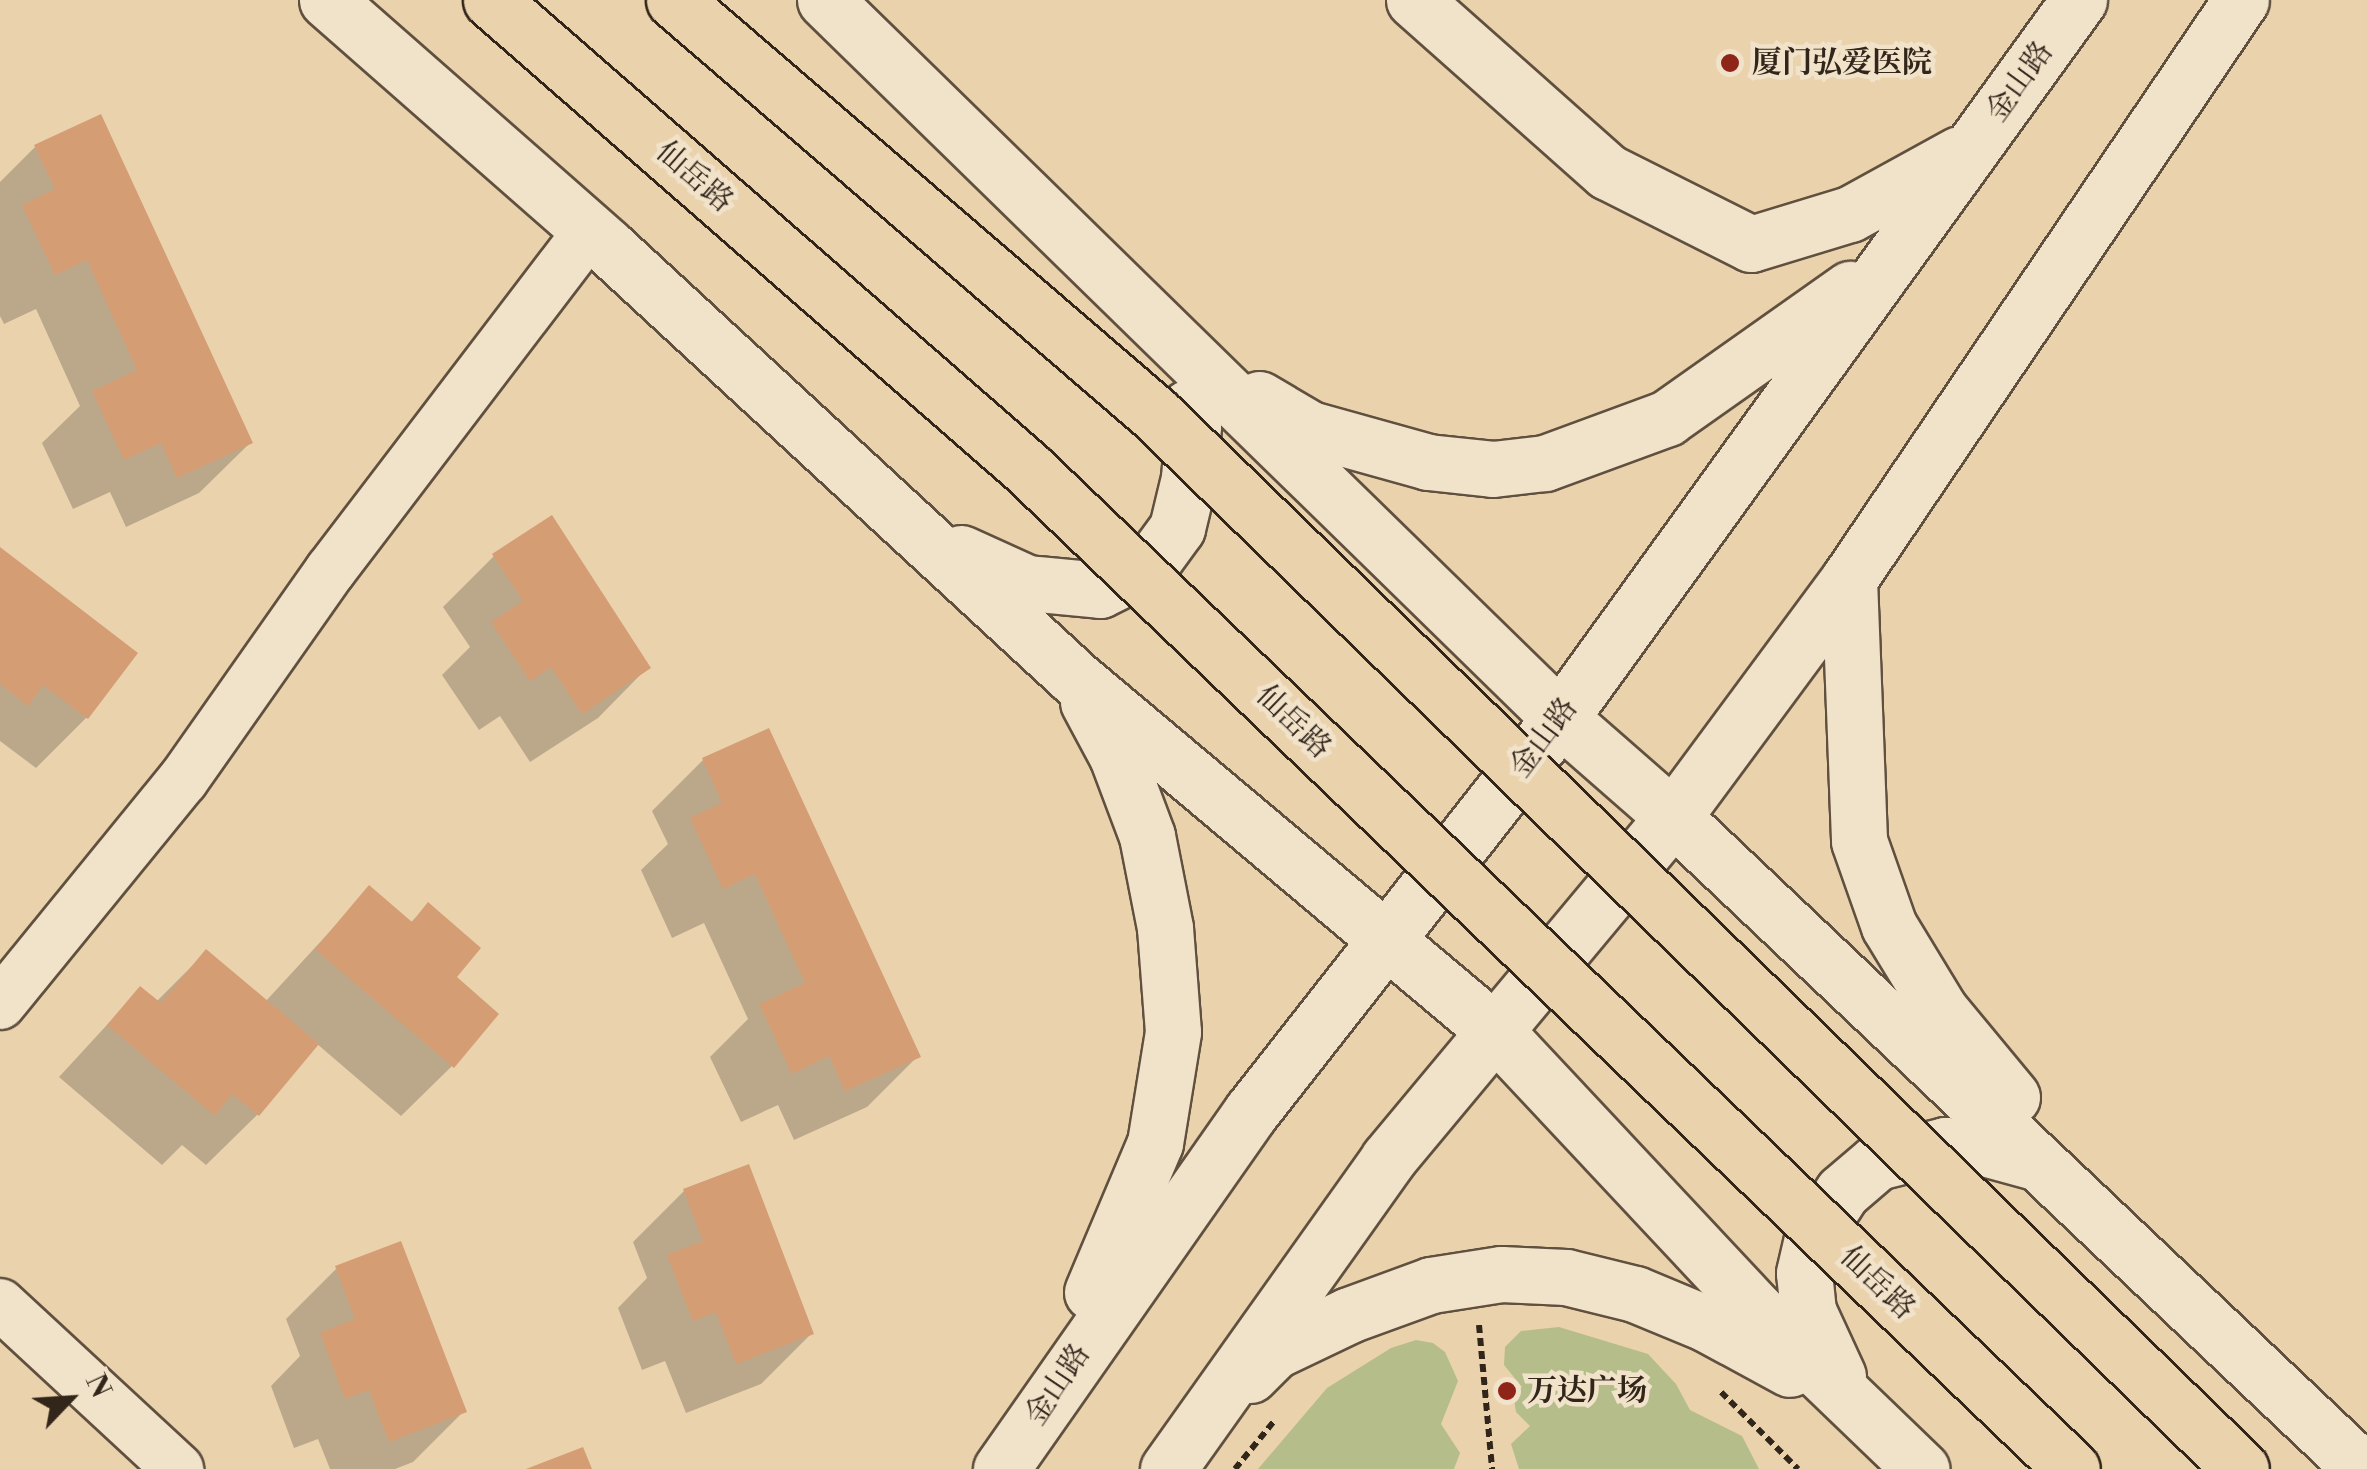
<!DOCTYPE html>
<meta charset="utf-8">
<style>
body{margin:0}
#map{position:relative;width:2367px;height:1469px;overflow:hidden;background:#ead2ad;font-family:"Libre Bodoni","Noto Serif SC",serif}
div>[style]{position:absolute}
.green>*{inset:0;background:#b5bd8b}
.shadow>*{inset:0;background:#0003}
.building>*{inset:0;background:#d59d74}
.path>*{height:6px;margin-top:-3px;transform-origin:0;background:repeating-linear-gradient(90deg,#32251a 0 8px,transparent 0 13px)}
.roads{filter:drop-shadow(2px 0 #60503f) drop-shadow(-2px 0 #60503f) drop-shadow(0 2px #60503f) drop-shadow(0 -2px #60503f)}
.street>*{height:50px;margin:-25px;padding:0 25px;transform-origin:25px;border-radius:25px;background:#f1e2ca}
.secondary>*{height:55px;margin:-27.5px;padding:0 27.5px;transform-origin:27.5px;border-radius:27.5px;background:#f1e2ca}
.bridges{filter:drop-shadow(2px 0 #32251a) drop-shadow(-2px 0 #32251a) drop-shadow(0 2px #32251a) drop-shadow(0 -2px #32251a)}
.highway-bridge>*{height:55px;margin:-27.5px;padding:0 27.5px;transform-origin:27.5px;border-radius:27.5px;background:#ead2ad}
.dots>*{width:28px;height:28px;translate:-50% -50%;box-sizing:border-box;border:5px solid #f1e2ca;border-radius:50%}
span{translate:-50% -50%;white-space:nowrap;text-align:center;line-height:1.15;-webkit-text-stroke:9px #f1e2ca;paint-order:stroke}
.poi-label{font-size:30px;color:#32251a;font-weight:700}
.left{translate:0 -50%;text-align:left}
.street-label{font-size:30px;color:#32251a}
.north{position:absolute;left:20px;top:1349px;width:100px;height:100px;-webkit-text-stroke:8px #f1e2ca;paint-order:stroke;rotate:65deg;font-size:28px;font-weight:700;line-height:40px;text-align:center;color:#32251a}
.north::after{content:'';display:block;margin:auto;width:35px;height:45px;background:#32251a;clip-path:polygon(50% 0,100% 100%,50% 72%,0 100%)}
</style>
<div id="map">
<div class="green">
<div style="clip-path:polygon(1559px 1327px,1648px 1354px,1676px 1384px,1690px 1410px,1742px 1436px,1759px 1469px,1519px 1469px,1511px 1444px,1530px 1426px,1516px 1412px,1513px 1393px,1522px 1387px,1504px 1365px,1505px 1347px,1521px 1331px)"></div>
<div style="clip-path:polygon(1416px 1340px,1433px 1343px,1445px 1352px,1458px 1381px,1441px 1424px,1460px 1453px,1454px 1469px,1258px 1469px,1327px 1388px,1391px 1348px)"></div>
</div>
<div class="shadow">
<div style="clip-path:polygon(35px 147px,250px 443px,199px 493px,126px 527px,110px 492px,73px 509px,42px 443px,80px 406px,36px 309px,4px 324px,0 316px,0 182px)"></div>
<div style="clip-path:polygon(0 550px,135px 653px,86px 718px,36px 768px,0 741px)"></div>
<div style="clip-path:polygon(494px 556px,648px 667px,598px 718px,530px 762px,500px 716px,479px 730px,442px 675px,470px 647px,443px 607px)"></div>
<div style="clip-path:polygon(703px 760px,918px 1056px,867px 1107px,794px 1140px,778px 1105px,741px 1122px,710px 1057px,748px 1019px,704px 923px,672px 938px,641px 870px,668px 844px,652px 811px)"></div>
<div style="clip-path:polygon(369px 889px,410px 923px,428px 906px,453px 977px,452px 1066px,401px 1116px,316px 1043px,257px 1115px,206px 1165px,182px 1145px,162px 1165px,59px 1077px,140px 989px,156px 1002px,206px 952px,265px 1002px)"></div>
<div style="clip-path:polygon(747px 1167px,811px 1334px,761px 1384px,686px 1413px,665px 1361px,642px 1370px,618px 1308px,647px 1278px,633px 1242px,684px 1191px)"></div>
<div style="clip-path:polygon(336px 1269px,464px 1411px,413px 1462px,395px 1469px,330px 1469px,318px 1439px,294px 1448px,271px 1386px,300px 1356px,286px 1319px)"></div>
</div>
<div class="building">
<div style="clip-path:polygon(101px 114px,253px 443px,177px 478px,161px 443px,124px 460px,92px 391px,137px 370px,87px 260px,55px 275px,22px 205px,55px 189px,34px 145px)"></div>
<div style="clip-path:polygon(552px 515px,651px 668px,582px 714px,551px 667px,530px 681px,491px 622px,523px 601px,492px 554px)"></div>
<div style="clip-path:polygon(0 547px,138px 653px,88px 719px,43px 685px,28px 706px,0 684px)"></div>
<div style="clip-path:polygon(769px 728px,921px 1057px,845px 1091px,829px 1056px,792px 1074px,759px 1004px,805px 983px,755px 874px,723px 889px,690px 818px,722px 803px,702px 758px)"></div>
<div style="clip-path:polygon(369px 885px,412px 922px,428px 902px,481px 948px,457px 977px,499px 1014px,454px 1068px,315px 949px)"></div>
<div style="clip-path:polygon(206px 949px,319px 1044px,259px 1116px,232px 1094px,215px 1116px,107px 1025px,140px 986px,161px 1003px)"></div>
<div style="clip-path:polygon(749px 1164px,814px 1334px,736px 1364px,716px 1312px,693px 1321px,667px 1255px,703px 1241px,683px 1189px)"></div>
<div style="clip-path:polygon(401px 1241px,467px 1412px,389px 1442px,369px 1390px,345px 1399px,320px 1333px,355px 1319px,335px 1266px)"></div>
<div style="clip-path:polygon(583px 1447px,592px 1469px,526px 1469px)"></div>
</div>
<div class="path">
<div style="left:1479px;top:1325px;width:145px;rotate:84.8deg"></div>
<div style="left:1721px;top:1392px;width:109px;rotate:45deg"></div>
<div style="left:1235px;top:1469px;width:63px;rotate:-50.8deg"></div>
</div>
<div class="roads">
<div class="street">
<div style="left:0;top:1004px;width:289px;rotate:-50.8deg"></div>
<div style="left:183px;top:780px;width:256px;rotate:-54.9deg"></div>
<div style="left:330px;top:571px;width:429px;rotate:-52.7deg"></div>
<div style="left:0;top:1304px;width:243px;rotate:42.8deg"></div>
</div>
<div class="secondary">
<div style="left:327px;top:0;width:374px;rotate:41.3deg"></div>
<div style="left:608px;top:247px;width:635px;rotate:42.7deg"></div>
<div style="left:1075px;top:678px;width:551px;rotate:40.07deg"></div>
<div style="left:1497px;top:1033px;width:378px;rotate:46.9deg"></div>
<div style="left:1755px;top:1309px;width:231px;rotate:43.9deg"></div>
<div style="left:825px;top:0;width:1027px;rotate:44.33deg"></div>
<div style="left:1560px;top:718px;width:150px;rotate:41.2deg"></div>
<div style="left:1673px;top:817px;width:949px;rotate:43.42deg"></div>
<div style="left:1414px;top:0;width:259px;rotate:41.6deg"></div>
<div style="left:1608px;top:172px;width:160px;rotate:26.7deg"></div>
<div style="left:1751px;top:244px;width:103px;rotate:-16.9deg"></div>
<div style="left:1850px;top:214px;width:124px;rotate:-28.8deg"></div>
<div style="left:1259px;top:399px;width:59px;rotate:30.5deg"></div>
<div style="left:1310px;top:429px;width:123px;rotate:15.6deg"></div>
<div style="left:1428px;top:462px;width:65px;rotate:6.1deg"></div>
<div style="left:1493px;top:469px;width:52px;rotate:-6.6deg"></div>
<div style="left:1545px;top:463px;width:130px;rotate:-20.2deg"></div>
<div style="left:1667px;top:418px;width:224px;rotate:-35.2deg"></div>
<div style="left:961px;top:553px;width:72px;rotate:24.4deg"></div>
<div style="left:1027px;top:583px;width:73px;rotate:5.5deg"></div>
<div style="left:1100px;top:590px;width:56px;rotate:-26.6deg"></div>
<div style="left:1150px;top:565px;width:46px;rotate:-53.9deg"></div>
<div style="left:1177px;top:528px;width:51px;rotate:-76.5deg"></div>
<div style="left:1189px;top:478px;width:52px;rotate:-85.6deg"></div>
<div style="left:1193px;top:426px;width:19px;rotate:-106deg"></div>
<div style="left:1849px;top:579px;width:262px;rotate:87.8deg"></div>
<div style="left:1859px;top:841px;width:90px;rotate:70.6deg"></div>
<div style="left:1889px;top:926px;width:98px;rotate:58.7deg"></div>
<div style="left:1940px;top:1010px;width:113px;rotate:50.4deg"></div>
<div style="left:1088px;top:702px;width:61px;rotate:61.8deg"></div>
<div style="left:1117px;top:756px;width:85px;rotate:69.4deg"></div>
<div style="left:1147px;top:836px;width:94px;rotate:78.9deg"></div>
<div style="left:1165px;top:928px;width:104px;rotate:85.6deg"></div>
<div style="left:1173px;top:1032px;width:112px;rotate:99.2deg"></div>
<div style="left:1155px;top:1143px;width:162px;rotate:112.9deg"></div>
<div style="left:1250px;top:1375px;width:34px;rotate:-45deg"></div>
<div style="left:1274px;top:1351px;width:83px;rotate:-25.6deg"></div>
<div style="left:1349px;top:1315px;width:87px;rotate:-20.1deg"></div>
<div style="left:1431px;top:1285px;width:71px;rotate:-8.9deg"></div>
<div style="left:1501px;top:1274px;width:65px;rotate:2.6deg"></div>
<div style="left:1566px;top:1277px;width:71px;rotate:13.8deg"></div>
<div style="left:1635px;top:1294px;width:78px;rotate:22.6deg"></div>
<div style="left:1707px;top:1324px;width:94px;rotate:28.5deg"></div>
<div style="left:1838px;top:1376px;width:72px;rotate:-114.8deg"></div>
<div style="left:1808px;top:1311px;width:38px;rotate:-96deg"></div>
<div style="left:1804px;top:1273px;width:35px;rotate:-77deg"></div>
<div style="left:1812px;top:1239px;width:56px;rotate:-57.4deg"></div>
<div style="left:1842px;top:1192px;width:46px;rotate:-40.6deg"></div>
<div style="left:1877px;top:1162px;width:70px;rotate:-14deg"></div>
<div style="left:1945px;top:1145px;width:39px;rotate:4deg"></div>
<div style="left:1984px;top:1148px;width:53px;rotate:15.4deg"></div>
<div style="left:1001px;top:1469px;width:436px;rotate:-55deg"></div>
<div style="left:1251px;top:1112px;width:501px;rotate:-51.89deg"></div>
<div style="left:1560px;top:718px;width:886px;rotate:-54.14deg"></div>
<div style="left:1168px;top:1469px;width:380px;rotate:-54.6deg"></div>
<div style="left:1388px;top:1159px;width:445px;rotate:-50.2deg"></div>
<div style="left:1673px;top:817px;width:296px;rotate:-53.5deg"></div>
<div style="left:1849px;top:579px;width:699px;rotate:-55.9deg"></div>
</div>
</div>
<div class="bridges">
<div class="highway-bridge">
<div style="left:491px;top:0;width:710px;rotate:41.12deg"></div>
<div style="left:1026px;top:467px;width:1448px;rotate:43.77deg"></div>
<div style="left:674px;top:0;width:633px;rotate:40.71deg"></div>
<div style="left:1154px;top:413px;width:1515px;rotate:44.17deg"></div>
</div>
</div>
<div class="dots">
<div style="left:1730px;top:63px;background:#8f2418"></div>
<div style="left:1507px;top:1391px;background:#8f2418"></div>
</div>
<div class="poi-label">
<span class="left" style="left:1752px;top:63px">厦门弘爱医院</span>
<span class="left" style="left:1527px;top:1391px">万达广场</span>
</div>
<div class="street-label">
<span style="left:2020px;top:82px;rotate:-54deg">金山路</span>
<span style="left:694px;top:177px;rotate:41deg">仙岳路</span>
<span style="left:1293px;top:722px;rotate:44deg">仙岳路</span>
<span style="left:1544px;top:738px;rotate:-53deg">金山路</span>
<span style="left:1877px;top:1283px;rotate:44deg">仙岳路</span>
<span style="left:1058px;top:1385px;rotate:-56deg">金山路</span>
</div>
<div class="north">N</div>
</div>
